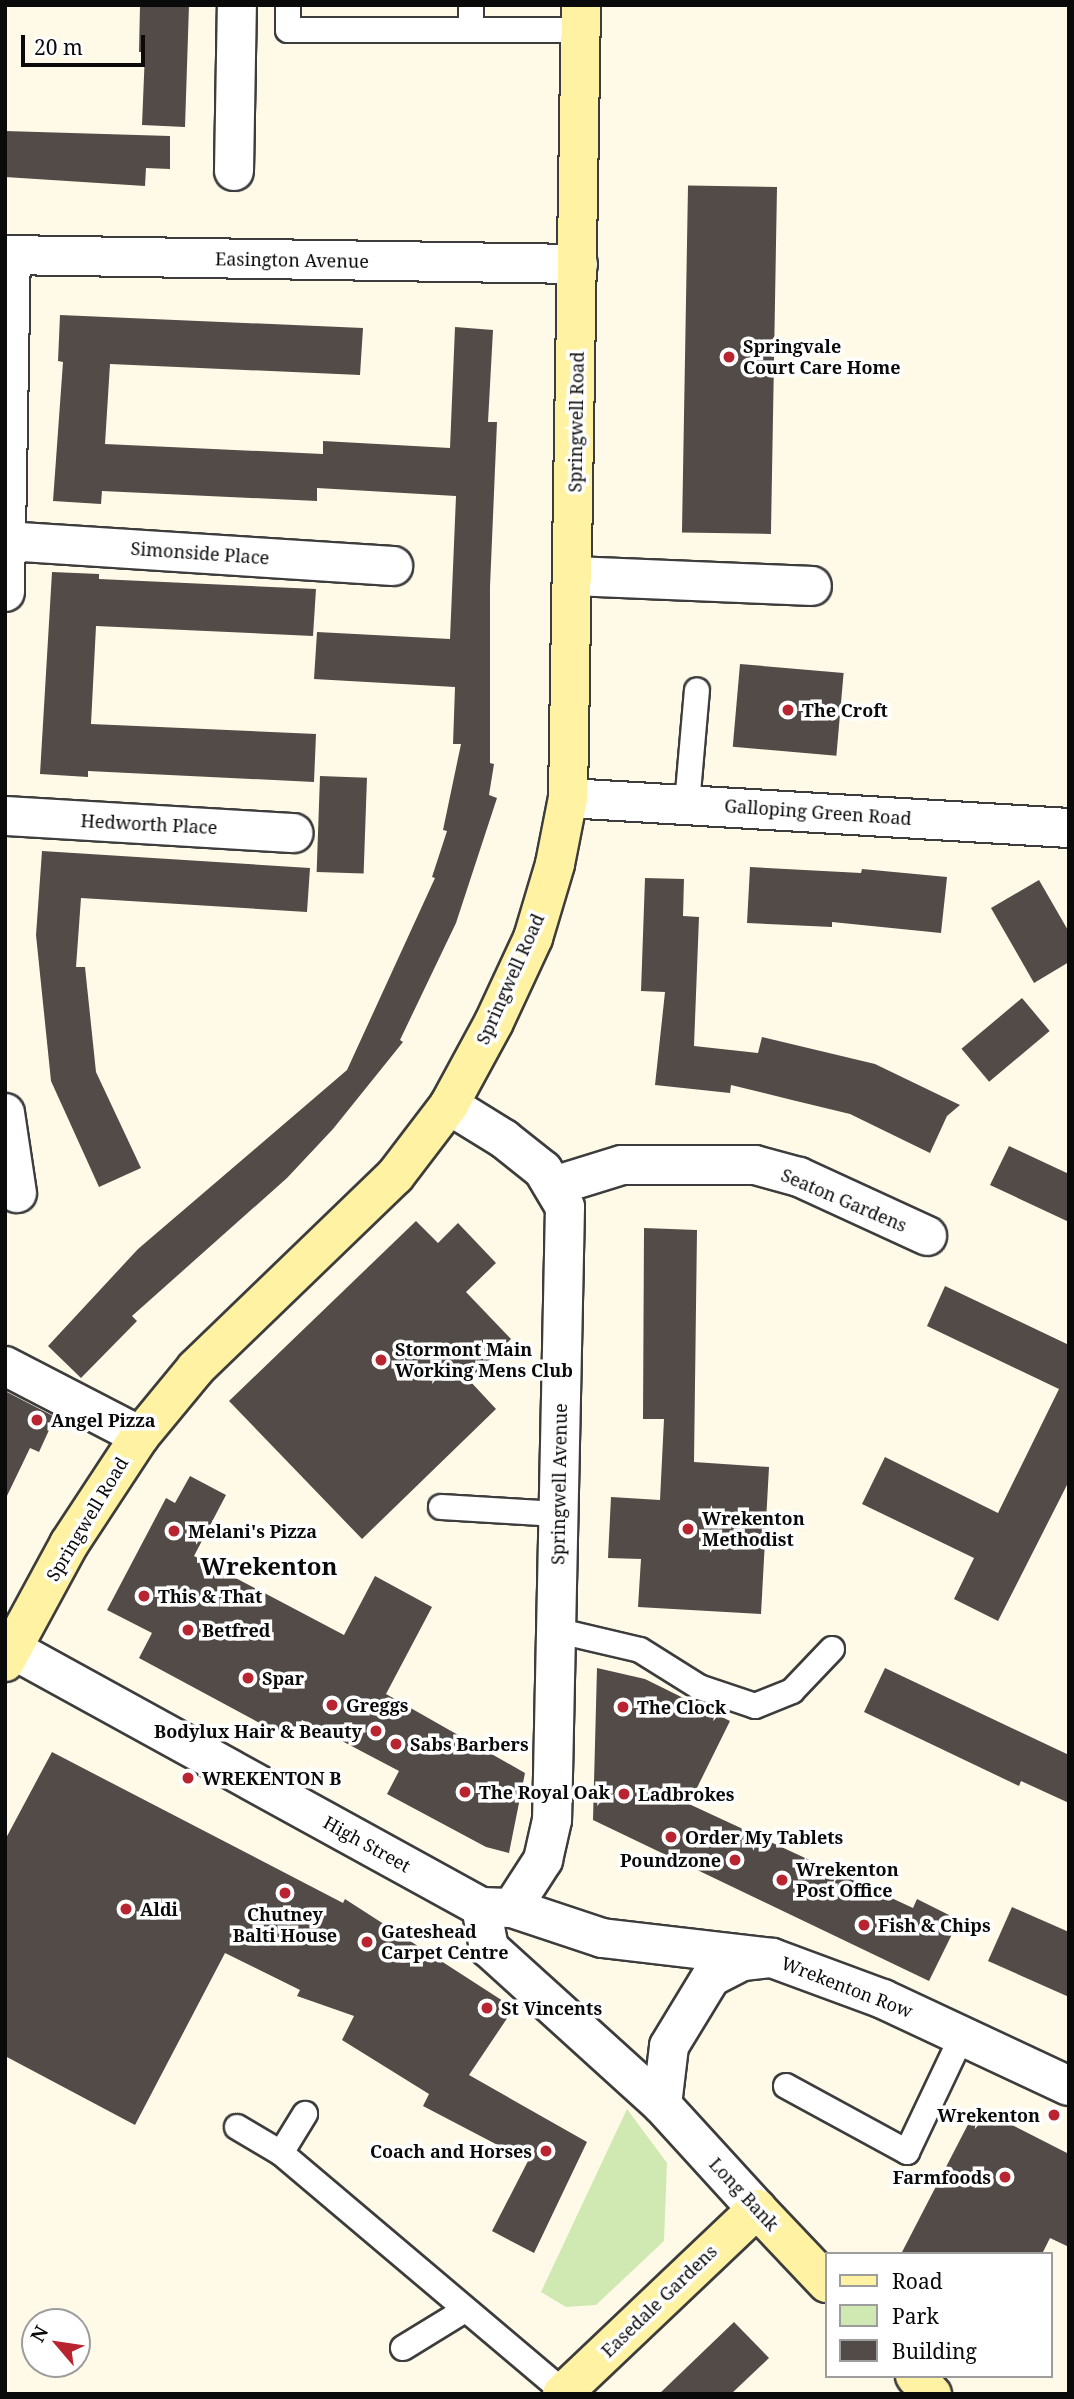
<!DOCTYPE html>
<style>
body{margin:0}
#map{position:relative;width:1074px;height:2399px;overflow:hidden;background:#fffae7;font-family:"Noto Serif",serif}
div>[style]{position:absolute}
.green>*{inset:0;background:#d0e8b2}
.building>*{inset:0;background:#534b47;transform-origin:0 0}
.roads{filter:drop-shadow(2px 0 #3d3d3d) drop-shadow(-2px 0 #3d3d3d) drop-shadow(0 2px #3d3d3d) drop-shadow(0 -2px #3d3d3d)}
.service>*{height:24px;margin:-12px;padding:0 12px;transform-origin:12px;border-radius:12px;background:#fff}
.minor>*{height:38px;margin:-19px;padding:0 19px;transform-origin:19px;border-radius:19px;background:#fff}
.tertiary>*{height:38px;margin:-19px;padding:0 19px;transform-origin:19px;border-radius:19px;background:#fff}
.secondary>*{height:38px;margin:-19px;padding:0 19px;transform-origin:19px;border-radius:19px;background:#fff2a2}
.dots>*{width:19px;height:19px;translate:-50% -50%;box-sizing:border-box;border:4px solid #fff;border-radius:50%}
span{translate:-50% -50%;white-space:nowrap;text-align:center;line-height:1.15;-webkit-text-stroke:7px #fff;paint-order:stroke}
.street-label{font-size:18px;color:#0a0a0a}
.poi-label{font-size:18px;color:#0a0a0a;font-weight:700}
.left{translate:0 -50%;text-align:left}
.right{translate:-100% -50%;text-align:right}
.district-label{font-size:24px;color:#0a0a0a;font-weight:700}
.frame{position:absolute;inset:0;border:7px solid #0a0a0a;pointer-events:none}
.legend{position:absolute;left:825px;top:2252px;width:228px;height:126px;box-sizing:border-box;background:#fff;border:2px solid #9d9d9d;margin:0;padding:9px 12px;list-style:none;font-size:21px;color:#0a0a0a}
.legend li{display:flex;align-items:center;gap:14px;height:35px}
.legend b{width:35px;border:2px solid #9d9d9d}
.north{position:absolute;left:21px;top:2308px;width:70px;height:70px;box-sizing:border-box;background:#fff;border:2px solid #9d9d9d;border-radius:50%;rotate:299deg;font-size:19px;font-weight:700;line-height:28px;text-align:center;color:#0a0a0a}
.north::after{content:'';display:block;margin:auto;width:24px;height:32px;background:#b8242f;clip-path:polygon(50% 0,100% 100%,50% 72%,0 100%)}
.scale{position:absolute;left:21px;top:35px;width:124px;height:32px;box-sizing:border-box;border:4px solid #0a0a0a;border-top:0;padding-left:9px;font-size:21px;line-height:24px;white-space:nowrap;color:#0a0a0a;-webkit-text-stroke:5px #fff;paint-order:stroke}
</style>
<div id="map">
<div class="green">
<div style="clip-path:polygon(627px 2109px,667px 2163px,664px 2241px,596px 2305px,566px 2307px,541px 2292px)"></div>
</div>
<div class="building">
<div style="clip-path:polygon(140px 5px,189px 5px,185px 127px,142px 125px,145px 52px,139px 52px)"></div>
<div style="clip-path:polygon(5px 131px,170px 136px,170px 169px,146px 168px,145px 186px,5px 177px)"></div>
<div style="left:777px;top:187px;width:347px;height:89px;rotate:91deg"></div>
<div style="clip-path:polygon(60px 315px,363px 328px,360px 375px,110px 364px,105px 444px,323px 454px,323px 441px,450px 448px,455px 327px,493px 330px,488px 422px,497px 422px,490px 587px,490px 763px,494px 764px,489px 795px,497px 798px,456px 923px,400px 1040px,403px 1042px,333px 1129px,287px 1178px,132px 1316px,137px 1321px,81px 1378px,48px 1346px,138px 1249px,347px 1070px,435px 878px,432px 877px,447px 831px,443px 830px,461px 744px,453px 744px,455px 687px,314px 679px,317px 632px,450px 639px,456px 496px,317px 488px,317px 501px,102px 491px,101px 504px,53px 501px,63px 362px,58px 361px)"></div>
<div style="clip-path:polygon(52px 572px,99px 574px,99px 579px,316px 589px,313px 636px,96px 626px,91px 724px,316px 734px,314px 782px,88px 771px,88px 777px,40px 774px)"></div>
<div style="left:740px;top:664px;width:104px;height:83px;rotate:5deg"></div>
<div style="left:320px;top:776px;width:47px;height:96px;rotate:2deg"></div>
<div style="clip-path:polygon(42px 851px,310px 868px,307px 912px,81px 898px,76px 967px,85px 967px,96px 1072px,141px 1168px,99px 1187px,51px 1081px,36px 935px)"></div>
<div style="clip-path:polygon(750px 867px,861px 873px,862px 869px,947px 877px,941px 933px,832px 922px,832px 927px,747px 923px)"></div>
<div style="clip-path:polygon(645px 878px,684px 879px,683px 916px,699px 917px,694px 1046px,758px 1053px,762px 1037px,875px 1064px,960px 1105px,947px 1116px,930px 1153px,850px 1114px,792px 1100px,731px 1085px,730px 1093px,655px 1085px,665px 992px,641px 991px)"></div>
<div style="clip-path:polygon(1039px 880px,1069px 932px,1069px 962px,1034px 983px,991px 908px)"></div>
<div style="left:1022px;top:998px;width:43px;height:79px;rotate:50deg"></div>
<div style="clip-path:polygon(1009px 1146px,1069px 1174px,1069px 1222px,990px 1185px)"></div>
<div style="clip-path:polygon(416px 1221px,438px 1243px,458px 1223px,496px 1263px,466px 1292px,511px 1339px,469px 1380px,496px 1409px,362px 1539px,229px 1401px)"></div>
<div style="clip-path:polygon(644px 1228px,697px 1230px,694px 1462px,769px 1467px,761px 1614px,638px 1607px,641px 1559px,608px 1558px,611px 1497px,660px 1500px,664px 1419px,643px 1419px)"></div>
<div style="clip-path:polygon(945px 1286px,1069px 1345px,1069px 1481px,998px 1621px,954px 1599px,974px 1558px,862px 1504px,885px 1457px,998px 1513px,1059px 1389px,927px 1326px)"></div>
<div style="clip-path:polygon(5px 1391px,55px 1417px,39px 1452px,30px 1448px,5px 1500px)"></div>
<div style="clip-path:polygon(190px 1476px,226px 1495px,194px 1556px,344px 1635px,375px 1576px,432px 1607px,386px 1694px,525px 1773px,509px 1853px,486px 1847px,387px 1794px,399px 1771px,302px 1720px,291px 1740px,139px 1658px,152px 1633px,107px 1610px,166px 1498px,175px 1503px)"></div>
<div style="clip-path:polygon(597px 1668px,645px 1679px,730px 1721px,689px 1804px,913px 1908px,917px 1899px,959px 1920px,929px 1981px,593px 1820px)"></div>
<div style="clip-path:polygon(885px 1668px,1069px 1755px,1069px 1803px,1021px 1781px,1019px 1786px,864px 1712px)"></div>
<div style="clip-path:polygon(52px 1752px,343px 1903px,345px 1899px,514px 2008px,469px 2075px,587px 2142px,534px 2253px,492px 2231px,528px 2161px,423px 2106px,429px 2094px,342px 2040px,354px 2016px,297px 1996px,300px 1990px,225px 1953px,135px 2125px,5px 2056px,5px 1840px)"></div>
<div style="clip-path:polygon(1012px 1907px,1069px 1932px,1069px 1997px,988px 1961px)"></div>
<div style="clip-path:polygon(977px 2107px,1069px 2154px,1069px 2247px,1050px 2238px,1042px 2254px,901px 2254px)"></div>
<div style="clip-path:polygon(734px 2322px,769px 2358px,731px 2394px,659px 2394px)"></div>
</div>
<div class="roads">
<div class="service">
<div style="left:288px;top:5px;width:25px;rotate:90deg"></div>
<div style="left:288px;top:30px;width:292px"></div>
<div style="left:471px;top:30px;width:25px;rotate:-90deg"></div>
<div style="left:687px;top:804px;width:114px;rotate:-85deg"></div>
<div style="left:441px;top:1507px;width:117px;rotate:3.4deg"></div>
<div style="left:555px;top:1630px;width:87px;rotate:13.2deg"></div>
<div style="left:640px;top:1650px;width:70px;rotate:32.1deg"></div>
<div style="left:699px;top:1687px;width:59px;rotate:18.7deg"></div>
<div style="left:755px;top:1706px;width:40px;rotate:-22deg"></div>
<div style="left:792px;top:1691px;width:58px;rotate:-46.4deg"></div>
<div style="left:786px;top:2086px;width:138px;rotate:28.6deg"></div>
<div style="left:907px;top:2152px;width:128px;rotate:-64.6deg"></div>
<div style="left:237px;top:2127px;width:51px;rotate:30.6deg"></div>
<div style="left:281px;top:2153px;width:370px;rotate:40.2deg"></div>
<div style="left:281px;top:2153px;width:46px;rotate:-58.4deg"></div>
<div style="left:403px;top:2348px;width:73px;rotate:-31.5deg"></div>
</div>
<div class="minor">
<div style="left:234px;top:171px;width:166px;rotate:-89deg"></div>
<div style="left:5px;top:255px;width:573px;rotate:0.9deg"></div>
<div style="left:6px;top:541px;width:388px;rotate:3.7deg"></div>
<div style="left:574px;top:576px;width:238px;rotate:2.4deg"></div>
<div style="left:5px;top:592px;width:337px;rotate:-89deg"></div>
<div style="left:568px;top:798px;width:502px;rotate:3.43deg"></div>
<div style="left:5px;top:816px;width:289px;rotate:3.4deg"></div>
<div style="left:5px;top:1113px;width:81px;rotate:81.5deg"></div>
<div style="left:554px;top:1186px;width:71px;rotate:-17.2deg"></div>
<div style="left:622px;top:1165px;width:133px"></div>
<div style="left:755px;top:1165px;width:46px;rotate:15.3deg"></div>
<div style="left:799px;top:1177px;width:141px;rotate:24.7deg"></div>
<div style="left:5px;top:1366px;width:152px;rotate:27.4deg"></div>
</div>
<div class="tertiary">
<div style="left:449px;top:1105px;width:65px;rotate:31.7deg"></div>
<div style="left:504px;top:1139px;width:50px;rotate:38.5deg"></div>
<div style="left:543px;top:1170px;width:43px;rotate:59.3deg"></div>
<div style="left:565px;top:1207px;width:613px;rotate:91.21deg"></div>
<div style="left:552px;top:1820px;width:41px;rotate:102.7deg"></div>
<div style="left:543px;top:1860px;width:57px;rotate:122.9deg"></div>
<div style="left:12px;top:1649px;width:535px;rotate:28.82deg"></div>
<div style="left:481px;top:1907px;width:31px;rotate:2deg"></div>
<div style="left:512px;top:1908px;width:95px;rotate:18.4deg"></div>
<div style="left:602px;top:1938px;width:171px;rotate:6.7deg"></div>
<div style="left:481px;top:1907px;width:42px;rotate:79deg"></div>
<div style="left:489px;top:1948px;width:234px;rotate:42.2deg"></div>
<div style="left:662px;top:2105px;width:141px;rotate:47.6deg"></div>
<div style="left:662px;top:2105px;width:59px;rotate:-83.2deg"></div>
<div style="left:669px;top:2046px;width:81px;rotate:-58.7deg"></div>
<div style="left:711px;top:1977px;width:36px;rotate:-27deg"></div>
<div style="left:743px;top:1961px;width:29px;rotate:-6deg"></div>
<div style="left:772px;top:1958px;width:118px;rotate:20.3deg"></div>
<div style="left:883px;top:1999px;width:205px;rotate:25.1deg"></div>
</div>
<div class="secondary">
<div style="left:5px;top:1662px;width:134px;rotate:-61.5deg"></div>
<div style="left:69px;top:1544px;width:129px;rotate:-56.7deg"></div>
<div style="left:140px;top:1436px;width:88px;rotate:-50.5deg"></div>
<div style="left:196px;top:1368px;width:277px;rotate:-44deg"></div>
<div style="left:395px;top:1176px;width:89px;rotate:-52.7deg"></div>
<div style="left:449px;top:1105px;width:94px;rotate:-61.5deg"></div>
<div style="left:494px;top:1022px;width:93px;rotate:-65.1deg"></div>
<div style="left:533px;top:938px;width:77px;rotate:-73.4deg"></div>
<div style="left:555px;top:864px;width:67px;rotate:-78.9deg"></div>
<div style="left:568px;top:798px;width:793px;rotate:-89.06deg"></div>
<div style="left:915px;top:2376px;width:25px;rotate:47deg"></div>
<div style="left:562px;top:2394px;width:269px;rotate:-43.5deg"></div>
<div style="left:757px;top:2209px;width:102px;rotate:46.6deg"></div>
</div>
</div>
<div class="dots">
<div style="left:729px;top:357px;background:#b8242f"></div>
<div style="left:788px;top:710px;background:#b8242f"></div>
<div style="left:381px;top:1360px;background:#b8242f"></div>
<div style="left:37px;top:1420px;background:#b8242f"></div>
<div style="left:688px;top:1529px;background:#b8242f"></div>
<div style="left:174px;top:1531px;background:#b8242f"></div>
<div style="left:144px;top:1596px;background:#b8242f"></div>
<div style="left:188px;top:1630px;background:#b8242f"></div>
<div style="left:248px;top:1678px;background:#b8242f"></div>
<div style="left:332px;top:1705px;background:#b8242f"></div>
<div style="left:623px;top:1707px;background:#b8242f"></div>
<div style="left:376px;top:1731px;background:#b8242f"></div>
<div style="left:396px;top:1744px;background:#b8242f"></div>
<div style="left:188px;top:1778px;background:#b8242f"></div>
<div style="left:465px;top:1792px;background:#b8242f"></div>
<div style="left:624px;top:1794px;background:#b8242f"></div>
<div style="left:671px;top:1837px;background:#b8242f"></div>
<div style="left:735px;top:1860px;background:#b8242f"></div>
<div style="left:782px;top:1880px;background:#b8242f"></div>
<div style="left:285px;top:1893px;background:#b8242f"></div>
<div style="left:126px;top:1909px;background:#b8242f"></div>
<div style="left:864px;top:1925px;background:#b8242f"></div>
<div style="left:367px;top:1942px;background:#b8242f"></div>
<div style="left:487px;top:2008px;background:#b8242f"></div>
<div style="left:1054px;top:2115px;background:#b8242f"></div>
<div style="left:546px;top:2151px;background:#b8242f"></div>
<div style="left:1005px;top:2177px;background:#b8242f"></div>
</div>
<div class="street-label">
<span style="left:292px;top:260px;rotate:1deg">Easington Avenue</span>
<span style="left:576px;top:422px;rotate:-89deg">Springwell Road</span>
<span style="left:200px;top:553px;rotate:4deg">Simonside Place</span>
<span style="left:818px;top:812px;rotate:4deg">Galloping Green Road</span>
<span style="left:149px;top:824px;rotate:3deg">Hedworth Place</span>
<span style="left:510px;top:979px;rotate:-66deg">Springwell Road</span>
<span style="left:844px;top:1200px;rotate:23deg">Seaton Gardens</span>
<span style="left:559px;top:1484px;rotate:-89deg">Springwell Avenue</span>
<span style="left:87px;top:1519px;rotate:-59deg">Springwell Road</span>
<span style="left:367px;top:1844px;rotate:29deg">High Street</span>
<span style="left:847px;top:1987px;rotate:21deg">Wrekenton Row</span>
<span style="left:744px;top:2194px;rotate:47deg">Long Bank</span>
<span style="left:659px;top:2301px;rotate:-44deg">Easedale Gardens</span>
</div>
<div class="poi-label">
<span class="left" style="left:743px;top:357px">Springvale<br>Court Care Home</span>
<span class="left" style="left:802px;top:710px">The Croft</span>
<span class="left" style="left:395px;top:1360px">Stormont Main<br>Working Mens Club</span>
<span class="left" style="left:51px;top:1420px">Angel Pizza</span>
<span class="left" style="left:702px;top:1529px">Wrekenton<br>Methodist</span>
<span class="left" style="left:188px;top:1531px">Melani's Pizza</span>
<span class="left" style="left:158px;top:1596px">This &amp; That</span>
<span class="left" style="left:202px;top:1630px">Betfred</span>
<span class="left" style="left:262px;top:1678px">Spar</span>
<span class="left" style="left:346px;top:1705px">Greggs</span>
<span class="left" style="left:637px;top:1707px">The Clock</span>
<span class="right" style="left:362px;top:1731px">Bodylux Hair &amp; Beauty</span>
<span class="left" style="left:410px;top:1744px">Sabs Barbers</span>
<span class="left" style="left:202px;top:1778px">WREKENTON B</span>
<span class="left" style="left:479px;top:1792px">The Royal Oak</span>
<span class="left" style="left:638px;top:1794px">Ladbrokes</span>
<span class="left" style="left:685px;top:1837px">Order My Tablets</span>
<span class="right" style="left:721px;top:1860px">Poundzone</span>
<span class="left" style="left:796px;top:1880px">Wrekenton<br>Post Office</span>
<span class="left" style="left:140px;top:1909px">Aldi</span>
<span style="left:285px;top:1925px">Chutney<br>Balti House</span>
<span class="left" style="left:878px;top:1925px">Fish &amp; Chips</span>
<span class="left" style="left:381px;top:1942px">Gateshead<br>Carpet Centre</span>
<span class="left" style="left:501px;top:2008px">St Vincents</span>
<span class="right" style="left:1040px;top:2115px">Wrekenton</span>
<span class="right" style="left:532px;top:2151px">Coach and Horses</span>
<span class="right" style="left:991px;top:2177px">Farmfoods</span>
</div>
<div class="district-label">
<span style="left:269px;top:1566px">Wrekenton</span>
</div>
<div class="frame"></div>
<ul class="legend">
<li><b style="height:9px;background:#fff2a2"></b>Road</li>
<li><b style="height:19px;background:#d0e8b2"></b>Park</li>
<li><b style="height:19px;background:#534b47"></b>Building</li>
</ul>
<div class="north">N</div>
<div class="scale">20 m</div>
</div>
